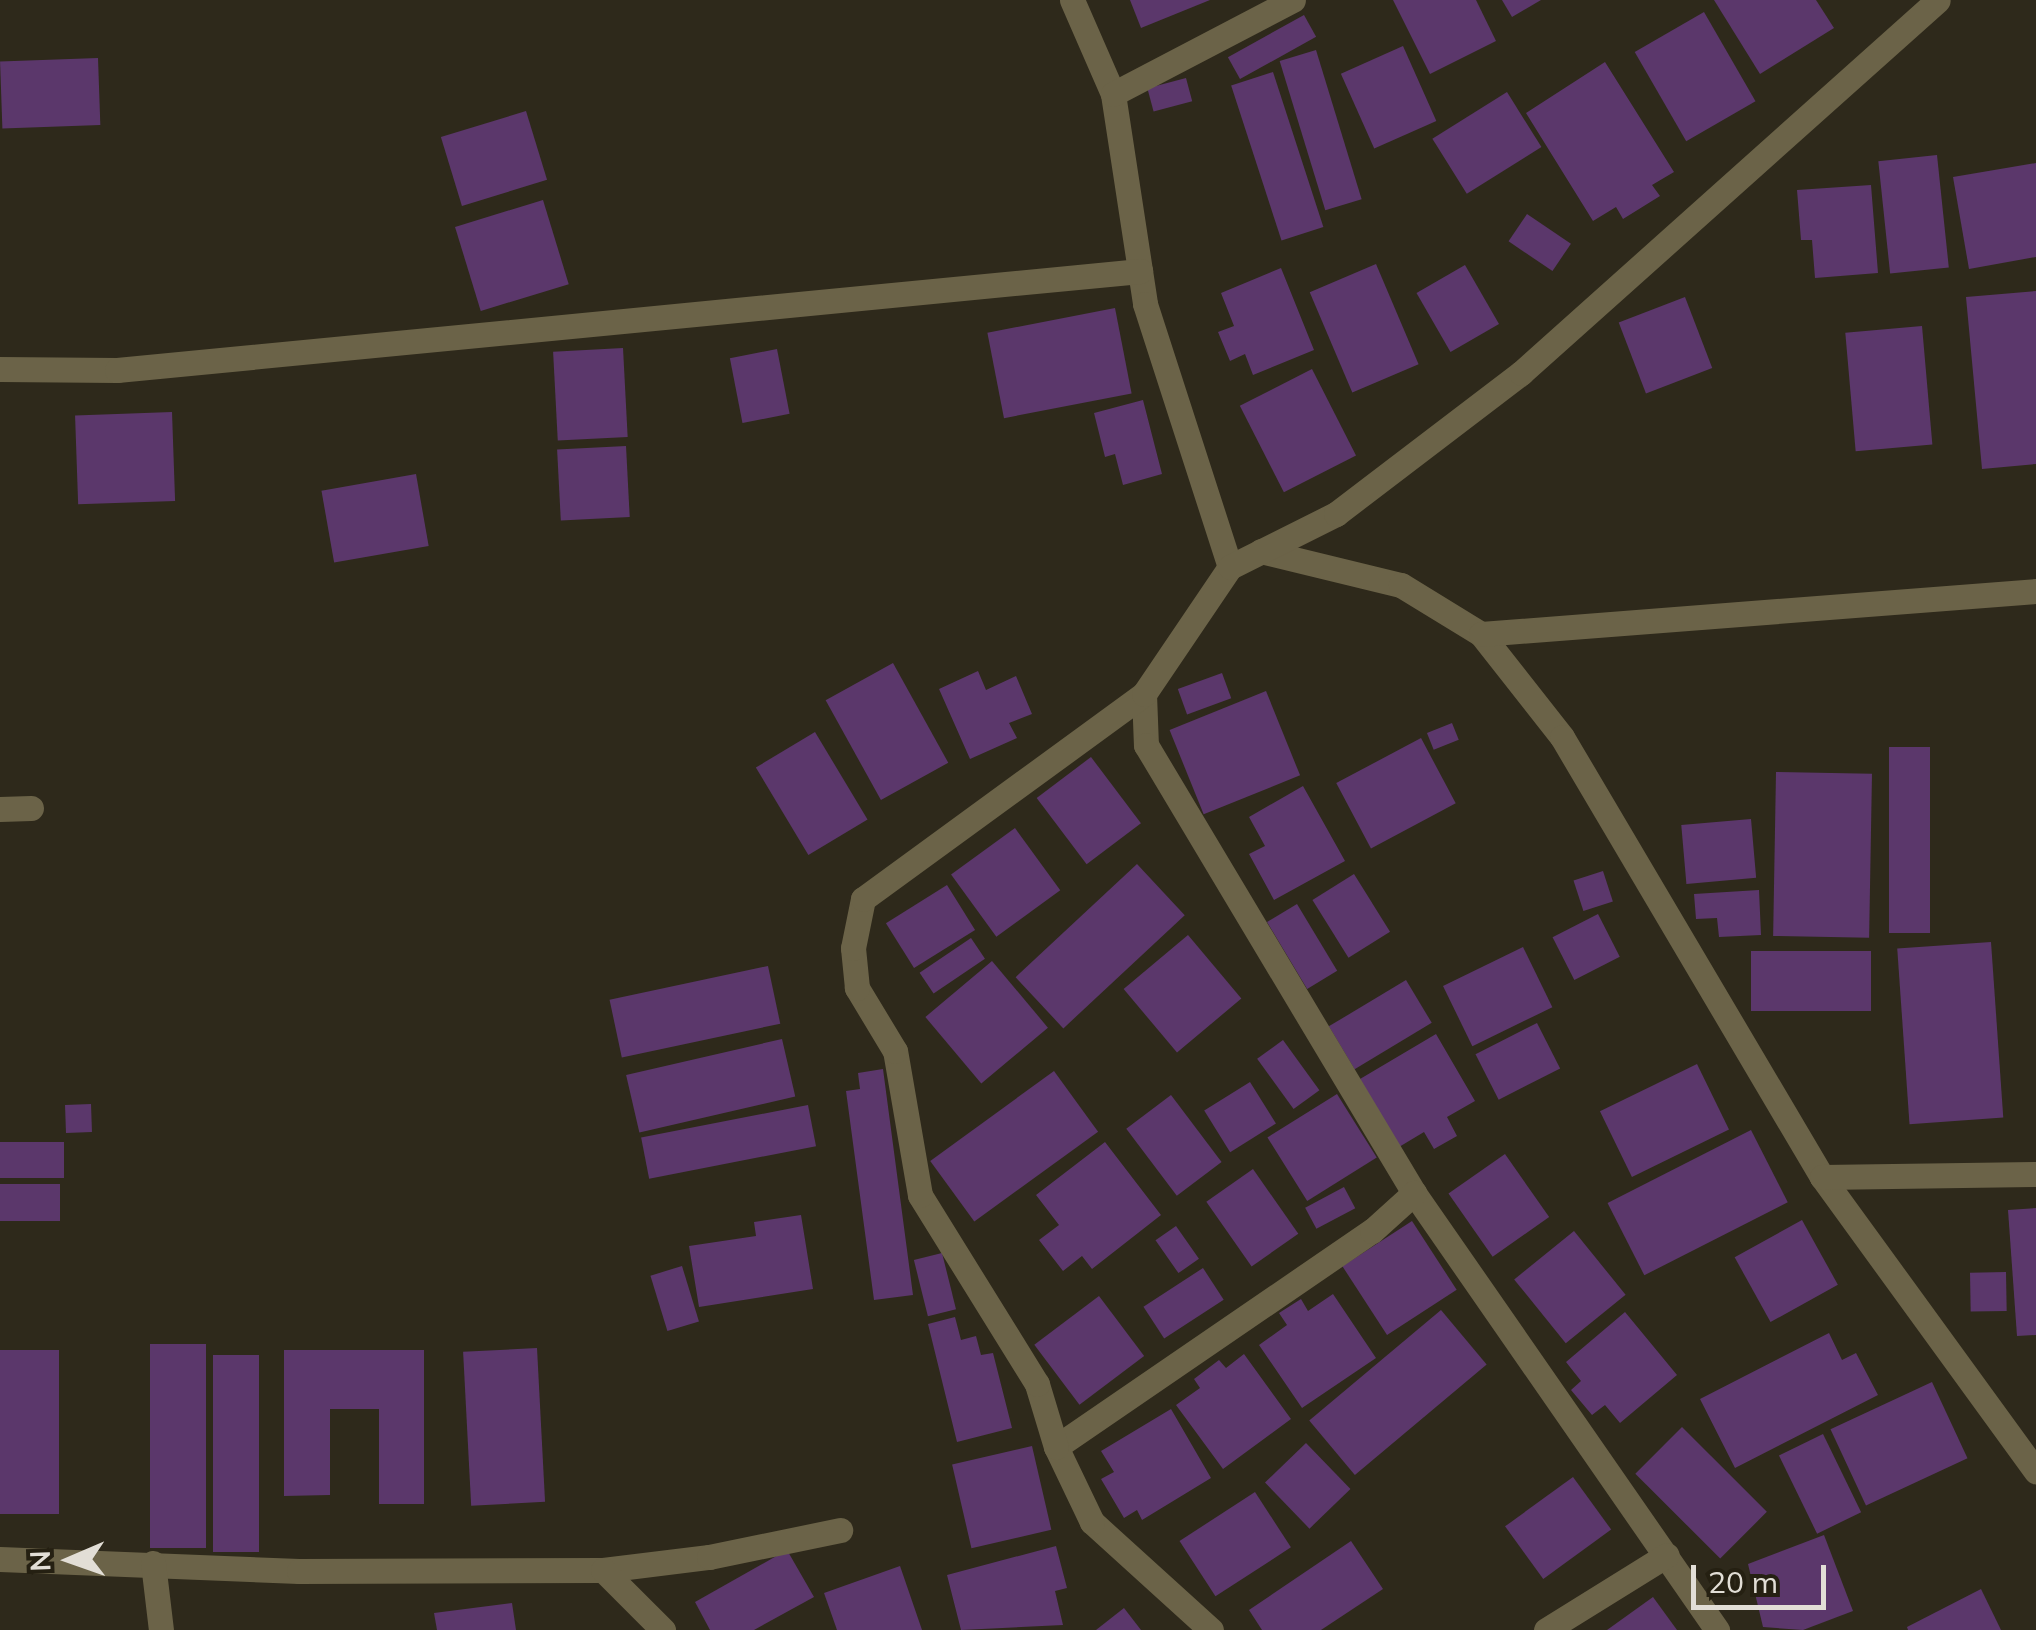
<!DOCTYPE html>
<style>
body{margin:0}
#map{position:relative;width:2036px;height:1630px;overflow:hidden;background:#2e291b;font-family:Mulish,sans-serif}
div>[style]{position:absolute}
.building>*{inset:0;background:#5b376b;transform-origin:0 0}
.minor>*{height:25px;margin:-12.5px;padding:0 12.5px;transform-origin:12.5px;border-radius:12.5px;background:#6b6348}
span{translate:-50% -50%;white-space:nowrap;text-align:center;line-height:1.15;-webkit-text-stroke:8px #252012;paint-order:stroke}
.north{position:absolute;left:20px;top:1510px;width:100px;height:100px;-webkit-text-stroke:8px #252012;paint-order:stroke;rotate:268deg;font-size:28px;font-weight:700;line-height:40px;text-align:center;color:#e2ded6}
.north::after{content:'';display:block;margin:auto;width:35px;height:45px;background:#e2ded6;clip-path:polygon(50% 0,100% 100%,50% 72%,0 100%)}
.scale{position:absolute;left:1691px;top:1565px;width:135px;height:45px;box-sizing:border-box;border:5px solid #e2ded6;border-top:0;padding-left:12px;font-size:30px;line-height:35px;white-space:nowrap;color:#e2ded6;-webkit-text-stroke:8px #252012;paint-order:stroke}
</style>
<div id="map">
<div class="building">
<div style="clip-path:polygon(1130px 0,1210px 0,1141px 28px)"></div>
<div style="clip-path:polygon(1393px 0,1476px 0,1496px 41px,1430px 74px)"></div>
<div style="clip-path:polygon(1502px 0,1541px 0,1512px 17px)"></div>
<div style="clip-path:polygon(1714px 0,1816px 0,1834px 28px,1760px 74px)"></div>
<div style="left:1704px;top:12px;width:103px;height:80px;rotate:60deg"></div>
<div style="left:1304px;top:15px;width:25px;height:87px;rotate:61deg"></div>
<div style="left:1403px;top:46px;width:82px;height:68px;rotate:66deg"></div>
<div style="left:1316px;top:50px;width:156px;height:38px;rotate:73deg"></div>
<div style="left:98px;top:58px;width:67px;height:98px;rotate:88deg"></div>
<div style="clip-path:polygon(1605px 62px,1674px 172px,1652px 185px,1660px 196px,1623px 219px,1616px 207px,1593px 221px,1526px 113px)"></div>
<div style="left:1273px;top:72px;width:163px;height:44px;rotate:72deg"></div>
<div style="left:1186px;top:78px;width:24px;height:40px;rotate:75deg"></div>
<div style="left:1507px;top:92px;width:65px;height:88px;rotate:58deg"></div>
<div style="left:526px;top:111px;width:72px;height:89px;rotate:73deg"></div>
<div style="left:1937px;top:155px;width:113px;height:59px;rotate:84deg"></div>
<div style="clip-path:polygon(2036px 163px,2036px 257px,1969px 269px,1953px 177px)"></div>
<div style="clip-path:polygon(1871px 185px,1878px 273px,1815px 278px,1812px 240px,1801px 240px,1797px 190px)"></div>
<div style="left:543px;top:200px;width:88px;height:92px;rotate:73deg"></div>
<div style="left:1527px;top:214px;width:53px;height:33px;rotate:34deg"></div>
<div style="left:1376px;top:264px;width:109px;height:72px;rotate:67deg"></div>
<div style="left:1465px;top:265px;width:68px;height:56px;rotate:60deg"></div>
<div style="clip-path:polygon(1281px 268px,1314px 350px,1253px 375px,1245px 354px,1230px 361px,1218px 332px,1234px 326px,1221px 293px)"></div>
<div style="clip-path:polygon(2036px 291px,2036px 464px,1982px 469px,1966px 297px)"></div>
<div style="left:1685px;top:297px;width:76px;height:71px;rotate:69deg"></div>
<div style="left:1115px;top:308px;width:87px;height:130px;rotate:79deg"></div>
<div style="left:1922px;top:326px;width:119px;height:77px;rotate:85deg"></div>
<div style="left:623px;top:348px;width:89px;height:70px;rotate:87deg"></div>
<div style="left:777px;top:349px;width:66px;height:48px;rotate:79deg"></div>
<div style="left:1312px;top:369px;width:97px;height:81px;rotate:63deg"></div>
<div style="clip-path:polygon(1143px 400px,1162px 474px,1123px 485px,1115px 454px,1105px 457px,1094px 413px)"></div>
<div style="left:172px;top:412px;width:89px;height:97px;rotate:88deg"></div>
<div style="left:626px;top:446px;width:71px;height:69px;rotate:87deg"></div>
<div style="left:416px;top:474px;width:73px;height:96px;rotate:80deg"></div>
<div style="left:893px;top:663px;width:114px;height:77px;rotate:61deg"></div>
<div style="clip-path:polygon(978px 671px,986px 690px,1016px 676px,1032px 714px,1009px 723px,1017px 738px,970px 759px,939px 689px)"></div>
<div style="left:1222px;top:673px;width:27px;height:47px;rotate:70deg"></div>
<div style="left:1266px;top:691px;width:91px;height:104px;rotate:68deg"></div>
<div style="left:1452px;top:723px;width:18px;height:27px;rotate:68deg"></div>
<div style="left:815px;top:732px;width:102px;height:69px;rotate:59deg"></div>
<div style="left:1421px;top:738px;width:74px;height:96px;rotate:62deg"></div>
<div style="left:1889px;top:747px;width:41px;height:186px"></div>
<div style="left:1091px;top:757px;width:83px;height:68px;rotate:53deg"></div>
<div style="left:1776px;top:772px;width:96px;height:164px;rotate:1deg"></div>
<div style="clip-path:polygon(1303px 786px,1345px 861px,1274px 900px,1249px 854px,1265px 846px,1249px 817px)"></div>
<div style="left:1751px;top:819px;width:59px;height:70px;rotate:85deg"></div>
<div style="left:1015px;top:828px;width:77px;height:79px;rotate:54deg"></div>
<div style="left:1137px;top:864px;width:70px;height:166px;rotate:47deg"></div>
<div style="left:1603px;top:871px;width:32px;height:31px;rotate:72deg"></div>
<div style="left:1354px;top:874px;width:68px;height:49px;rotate:58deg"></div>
<div style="left:947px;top:885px;width:53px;height:72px;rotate:58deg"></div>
<div style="clip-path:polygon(1759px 890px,1761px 935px,1719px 937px,1717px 918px,1696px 919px,1694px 894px)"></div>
<div style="left:1297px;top:904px;width:78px;height:35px;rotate:59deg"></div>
<div style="left:1598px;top:914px;width:48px;height:51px;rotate:63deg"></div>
<div style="left:1188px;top:935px;width:83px;height:84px;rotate:50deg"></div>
<div style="left:971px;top:938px;width:25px;height:62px;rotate:56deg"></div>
<div style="left:1991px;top:942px;width:176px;height:94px;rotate:86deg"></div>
<div style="left:1523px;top:947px;width:67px;height:89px;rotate:64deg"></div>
<div style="left:1751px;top:951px;width:120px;height:60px"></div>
<div style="left:992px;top:961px;width:87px;height:87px;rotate:50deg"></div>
<div style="left:768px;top:966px;width:59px;height:162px;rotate:78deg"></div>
<div style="left:1406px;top:980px;width:50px;height:90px;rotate:59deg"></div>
<div style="left:1537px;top:1023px;width:51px;height:69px;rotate:63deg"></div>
<div style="clip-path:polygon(1436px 1034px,1475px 1101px,1447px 1117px,1457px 1136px,1434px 1149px,1424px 1132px,1399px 1147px,1360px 1079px)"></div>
<div style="left:782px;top:1039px;width:59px;height:160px;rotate:77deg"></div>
<div style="left:1283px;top:1040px;width:62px;height:32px;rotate:54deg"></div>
<div style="left:1697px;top:1064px;width:73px;height:108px;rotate:64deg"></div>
<div style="clip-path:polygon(883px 1069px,913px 1295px,874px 1300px,846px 1091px,860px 1089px,858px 1073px)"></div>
<div style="left:1054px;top:1071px;width:75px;height:153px;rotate:54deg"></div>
<div style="left:1250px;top:1082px;width:49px;height:54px;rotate:58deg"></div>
<div style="left:1337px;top:1094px;width:75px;height:82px;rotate:58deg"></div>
<div style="left:1171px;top:1095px;width:84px;height:56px;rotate:53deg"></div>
<div style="left:91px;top:1104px;width:28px;height:26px;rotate:88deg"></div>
<div style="left:808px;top:1105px;width:42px;height:170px;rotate:79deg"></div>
<div style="left:1751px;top:1130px;width:81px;height:161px;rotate:63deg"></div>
<div style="left:0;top:1142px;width:64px;height:36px"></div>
<div style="clip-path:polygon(1105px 1142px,1161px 1215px,1092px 1269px,1082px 1256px,1063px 1271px,1039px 1240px,1059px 1225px,1036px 1195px)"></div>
<div style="left:1505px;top:1154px;width:77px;height:69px;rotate:55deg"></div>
<div style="left:1253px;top:1169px;width:79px;height:57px;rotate:55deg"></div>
<div style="left:60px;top:1184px;width:37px;height:60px;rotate:90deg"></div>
<div style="left:1344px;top:1187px;width:24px;height:44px;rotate:62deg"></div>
<div style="clip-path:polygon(2036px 1208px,2036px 1335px,2017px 1336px,2008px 1210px)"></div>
<div style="clip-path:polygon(801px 1215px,813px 1289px,699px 1307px,689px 1246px,756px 1236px,754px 1222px)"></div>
<div style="left:1802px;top:1220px;width:74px;height:77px;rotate:61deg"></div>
<div style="left:1412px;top:1221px;width:82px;height:83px;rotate:57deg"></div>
<div style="left:1176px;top:1226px;width:40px;height:25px;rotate:55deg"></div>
<div style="left:1574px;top:1231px;width:82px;height:77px;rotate:51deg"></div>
<div style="left:942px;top:1253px;width:58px;height:29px;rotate:76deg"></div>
<div style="left:682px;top:1266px;width:58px;height:33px;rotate:73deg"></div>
<div style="left:1203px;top:1268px;width:38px;height:71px;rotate:57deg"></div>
<div style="left:2006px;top:1272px;width:39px;height:36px;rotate:89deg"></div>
<div style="clip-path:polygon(1333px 1294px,1376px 1358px,1302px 1408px,1259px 1345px,1287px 1325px,1279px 1313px,1301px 1299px,1308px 1311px)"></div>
<div style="left:1099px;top:1296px;width:75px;height:81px;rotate:53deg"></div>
<div style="left:1441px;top:1310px;width:71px;height:172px;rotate:50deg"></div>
<div style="clip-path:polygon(1625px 1312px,1677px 1375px,1620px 1423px,1605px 1405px,1592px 1415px,1571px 1390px,1581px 1381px,1566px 1362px)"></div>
<div style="clip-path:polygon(955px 1317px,961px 1340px,976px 1336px,981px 1355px,993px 1353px,1012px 1428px,957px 1442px,928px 1324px)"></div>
<div style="clip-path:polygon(1829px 1333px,1842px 1360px,1856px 1353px,1878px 1395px,1735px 1468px,1700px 1399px)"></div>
<div style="left:150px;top:1344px;width:56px;height:204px"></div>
<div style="left:537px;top:1348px;width:154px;height:74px;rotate:87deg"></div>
<div style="left:0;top:1350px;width:59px;height:164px"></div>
<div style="clip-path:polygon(284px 1350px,424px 1350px,424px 1504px,379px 1504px,379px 1409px,330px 1409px,330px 1495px,284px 1496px)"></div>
<div style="clip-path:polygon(1244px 1354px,1291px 1419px,1223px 1469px,1176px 1405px,1200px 1388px,1194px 1379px,1219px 1360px,1226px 1368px)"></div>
<div style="left:213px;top:1355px;width:46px;height:197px"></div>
<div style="left:1932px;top:1382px;width:84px;height:112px;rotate:65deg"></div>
<div style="clip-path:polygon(1171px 1409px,1211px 1478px,1142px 1520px,1137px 1510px,1124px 1518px,1101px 1479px,1114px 1472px,1101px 1451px)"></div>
<div style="left:1682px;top:1427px;width:120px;height:66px;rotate:45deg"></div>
<div style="left:1823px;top:1434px;width:87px;height:49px;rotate:64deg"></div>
<div style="left:1306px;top:1443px;width:64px;height:57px;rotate:46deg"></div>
<div style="left:1032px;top:1446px;width:86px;height:82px;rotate:77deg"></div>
<div style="left:1573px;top:1477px;width:65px;height:84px;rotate:54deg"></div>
<div style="left:1255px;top:1492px;width:66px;height:90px;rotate:57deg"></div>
<div style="clip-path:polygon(1824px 1535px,1853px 1611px,1803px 1630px,1763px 1627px,1748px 1564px)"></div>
<div style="clip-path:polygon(1351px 1541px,1383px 1589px,1321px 1630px,1262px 1630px,1249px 1610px)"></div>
<div style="clip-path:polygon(1056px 1546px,1067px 1588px,1055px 1591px,1063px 1625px,961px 1630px,947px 1575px)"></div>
<div style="clip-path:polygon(787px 1550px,814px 1597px,754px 1630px,710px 1630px,695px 1602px)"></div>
<div style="clip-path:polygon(900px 1566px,922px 1630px,837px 1630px,824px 1593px)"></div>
<div style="clip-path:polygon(1981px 1589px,2001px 1630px,1908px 1630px,1907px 1627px)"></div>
<div style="clip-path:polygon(1653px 1597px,1677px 1630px,1607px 1630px)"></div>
<div style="clip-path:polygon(512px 1603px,516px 1630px,437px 1630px,434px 1613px)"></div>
<div style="clip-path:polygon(1124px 1608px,1141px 1630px,1096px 1630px)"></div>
</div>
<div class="minor">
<div style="left:1072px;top:0;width:103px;rotate:66.4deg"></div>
<div style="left:1113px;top:94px;width:212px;rotate:81.3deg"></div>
<div style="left:1145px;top:304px;width:276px;rotate:72.1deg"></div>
<div style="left:1113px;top:94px;width:203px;rotate:-27.6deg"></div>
<div style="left:0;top:369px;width:117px;rotate:0.5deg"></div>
<div style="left:117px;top:370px;width:1028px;rotate:-5.53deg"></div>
<div style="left:1261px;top:551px;width:144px;rotate:13.7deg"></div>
<div style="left:1401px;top:585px;width:94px;rotate:31.5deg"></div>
<div style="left:1481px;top:634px;width:131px;rotate:51.8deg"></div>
<div style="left:1562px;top:737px;width:511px;rotate:59.42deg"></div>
<div style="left:1822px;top:1177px;width:364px;rotate:54deg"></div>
<div style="left:1481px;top:634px;width:557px;rotate:-4.43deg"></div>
<div style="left:1144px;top:694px;width:51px;rotate:87.8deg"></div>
<div style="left:1146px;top:745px;width:522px;rotate:59.11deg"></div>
<div style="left:1414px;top:1193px;width:532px;rotate:55.26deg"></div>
<div style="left:0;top:809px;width:31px;rotate:-2deg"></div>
<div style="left:1822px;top:1177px;width:214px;rotate:-0.8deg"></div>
<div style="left:1056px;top:1447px;width:383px;rotate:-34.4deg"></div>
<div style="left:1372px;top:1231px;width:57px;rotate:-42.1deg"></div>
<div style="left:0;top:1559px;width:299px;rotate:2.3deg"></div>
<div style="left:299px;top:1571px;width:304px;rotate:-0.2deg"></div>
<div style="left:603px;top:1570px;width:107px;rotate:-7deg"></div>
<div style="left:709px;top:1557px;width:134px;rotate:-11.6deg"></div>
<div style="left:153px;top:1563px;width:67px;rotate:83.2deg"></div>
<div style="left:603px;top:1570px;width:85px;rotate:45deg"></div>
<div style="left:1211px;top:1630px;width:161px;rotate:-137.8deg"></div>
<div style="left:1092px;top:1522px;width:83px;rotate:-115.6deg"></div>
<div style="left:1056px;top:1447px;width:66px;rotate:-106.8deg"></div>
<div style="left:1037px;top:1384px;width:222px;rotate:-121.8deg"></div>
<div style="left:920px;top:1195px;width:146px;rotate:-99.8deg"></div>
<div style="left:895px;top:1051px;width:74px;rotate:-121.1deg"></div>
<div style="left:857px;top:988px;width:40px;rotate:-95.7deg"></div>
<div style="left:853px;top:948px;width:50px;rotate:-78.5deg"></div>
<div style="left:863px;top:899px;width:348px;rotate:-36.1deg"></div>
<div style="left:1144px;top:694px;width:153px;rotate:-55.9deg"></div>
<div style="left:1230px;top:567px;width:119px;rotate:-26.6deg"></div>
<div style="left:1336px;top:514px;width:233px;rotate:-37.3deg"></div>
<div style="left:1521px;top:373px;width:559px;rotate:-41.81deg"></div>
<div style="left:1546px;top:1630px;width:142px;rotate:-31.8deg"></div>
</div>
<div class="north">N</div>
<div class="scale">20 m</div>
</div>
